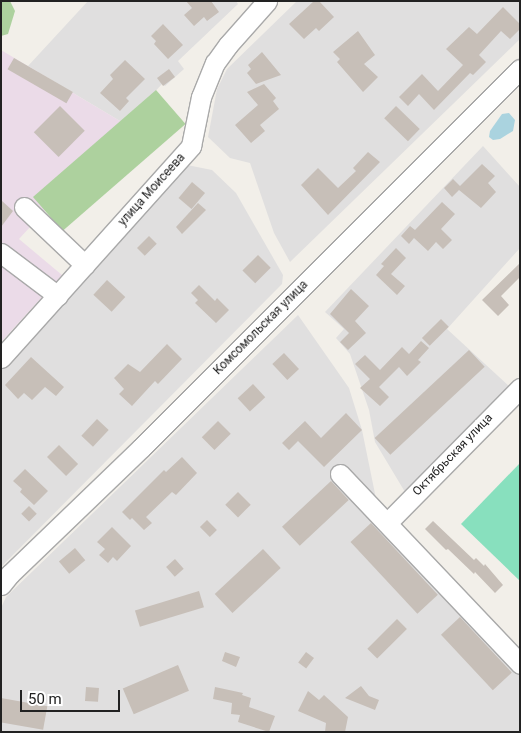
<!DOCTYPE html>
<meta charset="utf-8">
<style>
body{margin:0}
#map{position:relative;width:521px;height:733px;overflow:hidden;background:#f2efe9;font-family:Roboto,sans-serif}
div>[style]{position:absolute}
.residential>*{inset:0;background:#e0dfdf}
.industrial>*{inset:0;background:#ebdbe8}
.forest>*{inset:0;background:#add19e;transform-origin:0 0}
.pitch>*{inset:0;background:#88e0be}
.water>*{inset:0;background:#aad3df}
.building>*{inset:0;background:#c7bfb8;transform-origin:0 0}
.roads{filter:drop-shadow(1px 0 #a9a9a9) drop-shadow(-1px 0 #a9a9a9) drop-shadow(0 1px #a9a9a9) drop-shadow(0 -1px #a9a9a9)}
.minor>*{height:19px;margin:-9.5px;padding:0 9.5px;transform-origin:9.5px;border-radius:9.5px;background:#fff}
span{translate:-50% -50%;white-space:nowrap;text-align:center;line-height:1.15;-webkit-text-stroke:4px #fff;paint-order:stroke}
.street-label{font-size:12px;color:#222}
.frame{position:absolute;inset:0;border:2px solid #222;pointer-events:none}
.scale{position:absolute;left:20px;top:690px;width:100px;height:22px;box-sizing:border-box;border:2px solid #222;border-top:0;padding-left:6px;font-size:15px;line-height:18px;white-space:nowrap;color:#222;-webkit-text-stroke:4px #fff;paint-order:stroke}
</style>
<div id="map">
<div class="residential">
<div style="clip-path:polygon(88px 1px,236px 1px,238px 4px,178px 61px,184px 69px,165px 86px,162px 84px,125px 124px,28px 66px)"></div>
<div style="clip-path:polygon(297px 1px,520px 1px,520px 39px,290px 262px,274px 233px,250px 163px,230px 158px,208px 137px,217px 89px,227px 69px)"></div>
<div style="clip-path:polygon(483px 146px,520px 187px,520px 248px,447px 329px,511px 388px,405px 492px,375px 442px,369px 410px,350px 354px,336px 338px,344px 329px,325px 312px)"></div>
<div style="clip-path:polygon(187px 165px,212px 170px,236px 193px,283px 275px,282px 284px,1px 567px,1px 370px,102px 256px)"></div>
<div style="clip-path:polygon(298px 315px,349px 388px,362px 430px,382px 528px,520px 676px,520px 732px,1px 732px,1px 608px,6px 597px)"></div>
</div>
<div class="industrial">
<div style="clip-path:polygon(1px 50px,125px 124px,19px 239px,62px 275px,1px 342px)"></div>
</div>
<div class="forest">
<div style="clip-path:polygon(1px 1px,10px 1px,15px 11px,8px 34px,1px 36px)"></div>
<div style="left:156px;top:90px;width:45px;height:163px;rotate:49deg"></div>
</div>
<div class="pitch">
<div style="clip-path:polygon(520px 463px,520px 581px,461px 524px)"></div>
</div>
<div class="water">
<div style="clip-path:polygon(509px 113px,515px 120px,513px 131px,500px 139px,493px 140px,489px 137px,490px 131px,502px 114px)"></div>
</div>
<div class="building">
<div style="clip-path:polygon(186px 1px,211px 1px,219px 12px,207px 21px,204px 17px,194px 26px,184px 15px,192px 8px)"></div>
<div style="clip-path:polygon(314px 1px,319px 1px,334px 17px,319px 31px,316px 28px,304px 39px,289px 24px)"></div>
<div style="clip-path:polygon(503px 7px,520px 24px,520px 29px,510px 39px,501px 31px,479px 55px,486px 62px,473px 75px,470px 73px,434px 110px,419px 94px,408px 106px,399px 97px,422px 74px,438px 91px,463px 65px,446px 49px,469px 27px,477px 34px)"></div>
<div style="clip-path:polygon(163px 24px,183px 45px,168px 59px,154px 44px,156px 41px,151px 36px)"></div>
<div style="clip-path:polygon(358px 31px,375px 55px,364px 64px,378px 77px,363px 92px,337px 62px,340px 59px,333px 52px)"></div>
<div style="clip-path:polygon(262px 52px,281px 75px,256px 84px,247px 73px,251px 69px,248px 65px)"></div>
<div style="left:14px;top:58px;width:68px;height:13px;rotate:30deg"></div>
<div style="clip-path:polygon(125px 60px,145px 79px,126px 98px,129px 101px,120px 111px,100px 93px,113px 79px,110px 75px)"></div>
<div style="left:169px;top:69px;width:10px;height:15px;rotate:53deg"></div>
<div style="clip-path:polygon(264px 84px,276px 98px,273px 101px,279px 109px,260px 125px,265px 131px,251px 143px,235px 125px,258px 105px,247px 92px)"></div>
<div style="left:60px;top:106px;width:35px;height:37px;rotate:45deg"></div>
<div style="left:396px;top:106px;width:33px;height:17px;rotate:44deg"></div>
<div style="clip-path:polygon(368px 152px,380px 162px,328px 215px,301px 185px,318px 168px,338px 188px,356px 171px,353px 168px)"></div>
<div style="clip-path:polygon(482px 164px,495px 176px,488px 183px,496px 192px,481px 208px,459px 190px,452px 197px,444px 188px,453px 179px,460px 186px)"></div>
<div style="left:192px;top:182px;width:17px;height:21px;rotate:40deg"></div>
<div style="clip-path:polygon(1px 200px,13px 211px,1px 227px)"></div>
<div style="clip-path:polygon(442px 202px,455px 214px,441px 229px,452px 240px,443px 249px,436px 242px,428px 251px,414px 238px,409px 244px,401px 236px,410px 226px,415px 230px)"></div>
<div style="clip-path:polygon(198px 203px,206px 210px,182px 234px,176px 227px)"></div>
<div style="left:149px;top:236px;width:11px;height:17px;rotate:45deg"></div>
<div style="clip-path:polygon(396px 248px,406px 258px,391px 274px,405px 286px,397px 295px,376px 275px,384px 266px,381px 264px)"></div>
<div style="left:258px;top:255px;width:18px;height:22px;rotate:45deg"></div>
<div style="clip-path:polygon(520px 263px,520px 277px,501px 296px,509px 305px,498px 316px,482px 300px)"></div>
<div style="left:107px;top:280px;width:25px;height:20px;rotate:43deg"></div>
<div style="clip-path:polygon(199px 285px,215px 301px,217px 298px,229px 310px,216px 323px,195px 303px,198px 300px,191px 293px)"></div>
<div style="clip-path:polygon(351px 289px,369px 306px,355px 321px,366px 333px,348px 350px,340px 342px,349px 333px,330px 314px)"></div>
<div style="left:441px;top:319px;width:11px;height:27px;rotate:45deg"></div>
<div style="clip-path:polygon(421px 341px,429px 348px,418px 360px,421px 362px,407px 376px,399px 367px,379px 387px,389px 397px,380px 406px,360px 388px,370px 379px,355px 364px,365px 355px,380px 370px,402px 347px,409px 354px)"></div>
<div style="clip-path:polygon(167px 344px,182px 359px,158px 384px,155px 381px,132px 406px,119px 394px,124px 389px,114px 378px,128px 364px,140px 372px)"></div>
<div style="left:469px;top:350px;width:23px;height:129px;rotate:47deg"></div>
<div style="left:284px;top:353px;width:22px;height:16px;rotate:47deg"></div>
<div style="clip-path:polygon(31px 357px,64px 387px,56px 396px,45px 387px,32px 400px,24px 393px,18px 399px,5px 385px)"></div>
<div style="left:253px;top:384px;width:18px;height:21px;rotate:47deg"></div>
<div style="clip-path:polygon(346px 413px,362px 430px,324px 467px,298px 441px,289px 450px,282px 443px,305px 421px,321px 438px)"></div>
<div style="left:97px;top:419px;width:16px;height:23px;rotate:43deg"></div>
<div style="left:218px;top:421px;width:18px;height:23px;rotate:45deg"></div>
<div style="left:59px;top:445px;width:27px;height:17px;rotate:45deg"></div>
<div style="clip-path:polygon(182px 457px,197px 473px,176px 495px,172px 492px,146px 517px,152px 523px,144px 530px,132px 518px,130px 520px,122px 512px,164px 470px,166px 472px)"></div>
<div style="clip-path:polygon(25px 469px,48px 491px,34px 505px,20px 492px,22px 489px,13px 481px)"></div>
<div style="left:331px;top:481px;width:26px;height:67px;rotate:47deg"></div>
<div style="left:238px;top:492px;width:18px;height:18px;rotate:45deg"></div>
<div style="left:29px;top:506px;width:11px;height:11px;rotate:45deg"></div>
<div style="left:207px;top:520px;width:14px;height:10px;rotate:45deg"></div>
<div style="clip-path:polygon(433px 521px,474px 560px,476px 558px,484px 566px,485px 564px,503px 585px,495px 593px,475px 572px,474px 574px,448px 549px,446px 550px,425px 529px)"></div>
<div style="left:371px;top:523px;width:98px;height:28px;rotate:47deg"></div>
<div style="clip-path:polygon(112px 527px,131px 546px,117px 561px,113px 557px,108px 563px,99px 555px,105px 549px,97px 542px)"></div>
<div style="left:75px;top:548px;width:16px;height:21px;rotate:50deg"></div>
<div style="left:263px;top:549px;width:26px;height:66px;rotate:47deg"></div>
<div style="left:175px;top:559px;width:13px;height:12px;rotate:48deg"></div>
<div style="left:199px;top:591px;width:17px;height:67px;rotate:73deg"></div>
<div style="left:460px;top:617px;width:76px;height:26px;rotate:47deg"></div>
<div style="left:397px;top:619px;width:14px;height:42px;rotate:45deg"></div>
<div style="clip-path:polygon(225px 652px,240px 657px,236px 667px,222px 661px)"></div>
<div style="left:306px;top:652px;width:10px;height:13px;rotate:37deg"></div>
<div style="left:178px;top:665px;width:28px;height:60px;rotate:67deg"></div>
<div style="clip-path:polygon(361px 686px,369px 696px,379px 700px,375px 710px,345px 698px)"></div>
<div style="left:86px;top:687px;width:13px;height:14px;rotate:4deg"></div>
<div style="clip-path:polygon(215px 687px,243px 693px,242px 695px,251px 698px,249px 707px,275px 716px,269px 732px,238px 722px,240px 715px,231px 714px,232px 703px,213px 699px)"></div>
<div style="clip-path:polygon(308px 691px,319px 700px,324px 695px,348px 717px,345px 732px,325px 732px,326px 723px,298px 711px)"></div>
<div style="left:1px;top:698px;width:47px;height:24px;rotate:10deg"></div>
</div>
<div class="roads">
<div class="minor">
<div style="left:24px;top:207px;width:84px;rotate:43.6deg"></div>
<div style="left:1px;top:253px;width:71px;rotate:37deg"></div>
<div style="left:1px;top:358px;width:285px;rotate:-48.1deg"></div>
<div style="left:191px;top:146px;width:50px;rotate:-78.5deg"></div>
<div style="left:201px;top:97px;width:37px;rotate:-68deg"></div>
<div style="left:215px;top:63px;width:22px;rotate:-54deg"></div>
<div style="left:228px;top:45px;width:59px;rotate:-48.4deg"></div>
<div style="left:340px;top:474px;width:262px;rotate:46.5deg"></div>
<div style="left:387px;top:523px;width:190px;rotate:-45.4deg"></div>
<div style="left:1px;top:585px;width:14px;rotate:-51deg"></div>
<div style="left:10px;top:574px;width:182px;rotate:-43.9deg"></div>
<div style="left:141px;top:448px;width:536px;rotate:-45deg"></div>
</div>
</div>
<div class="street-label">
<span style="left:152px;top:190px;rotate:-48deg">улица Моисеева</span>
<span style="left:261px;top:328px;rotate:-45deg">Комсомольская улица</span>
<span style="left:453px;top:455px;rotate:-46deg">Октябрьская улица</span>
</div>
<div class="frame"></div>
<div class="scale">50 m</div>
</div>
